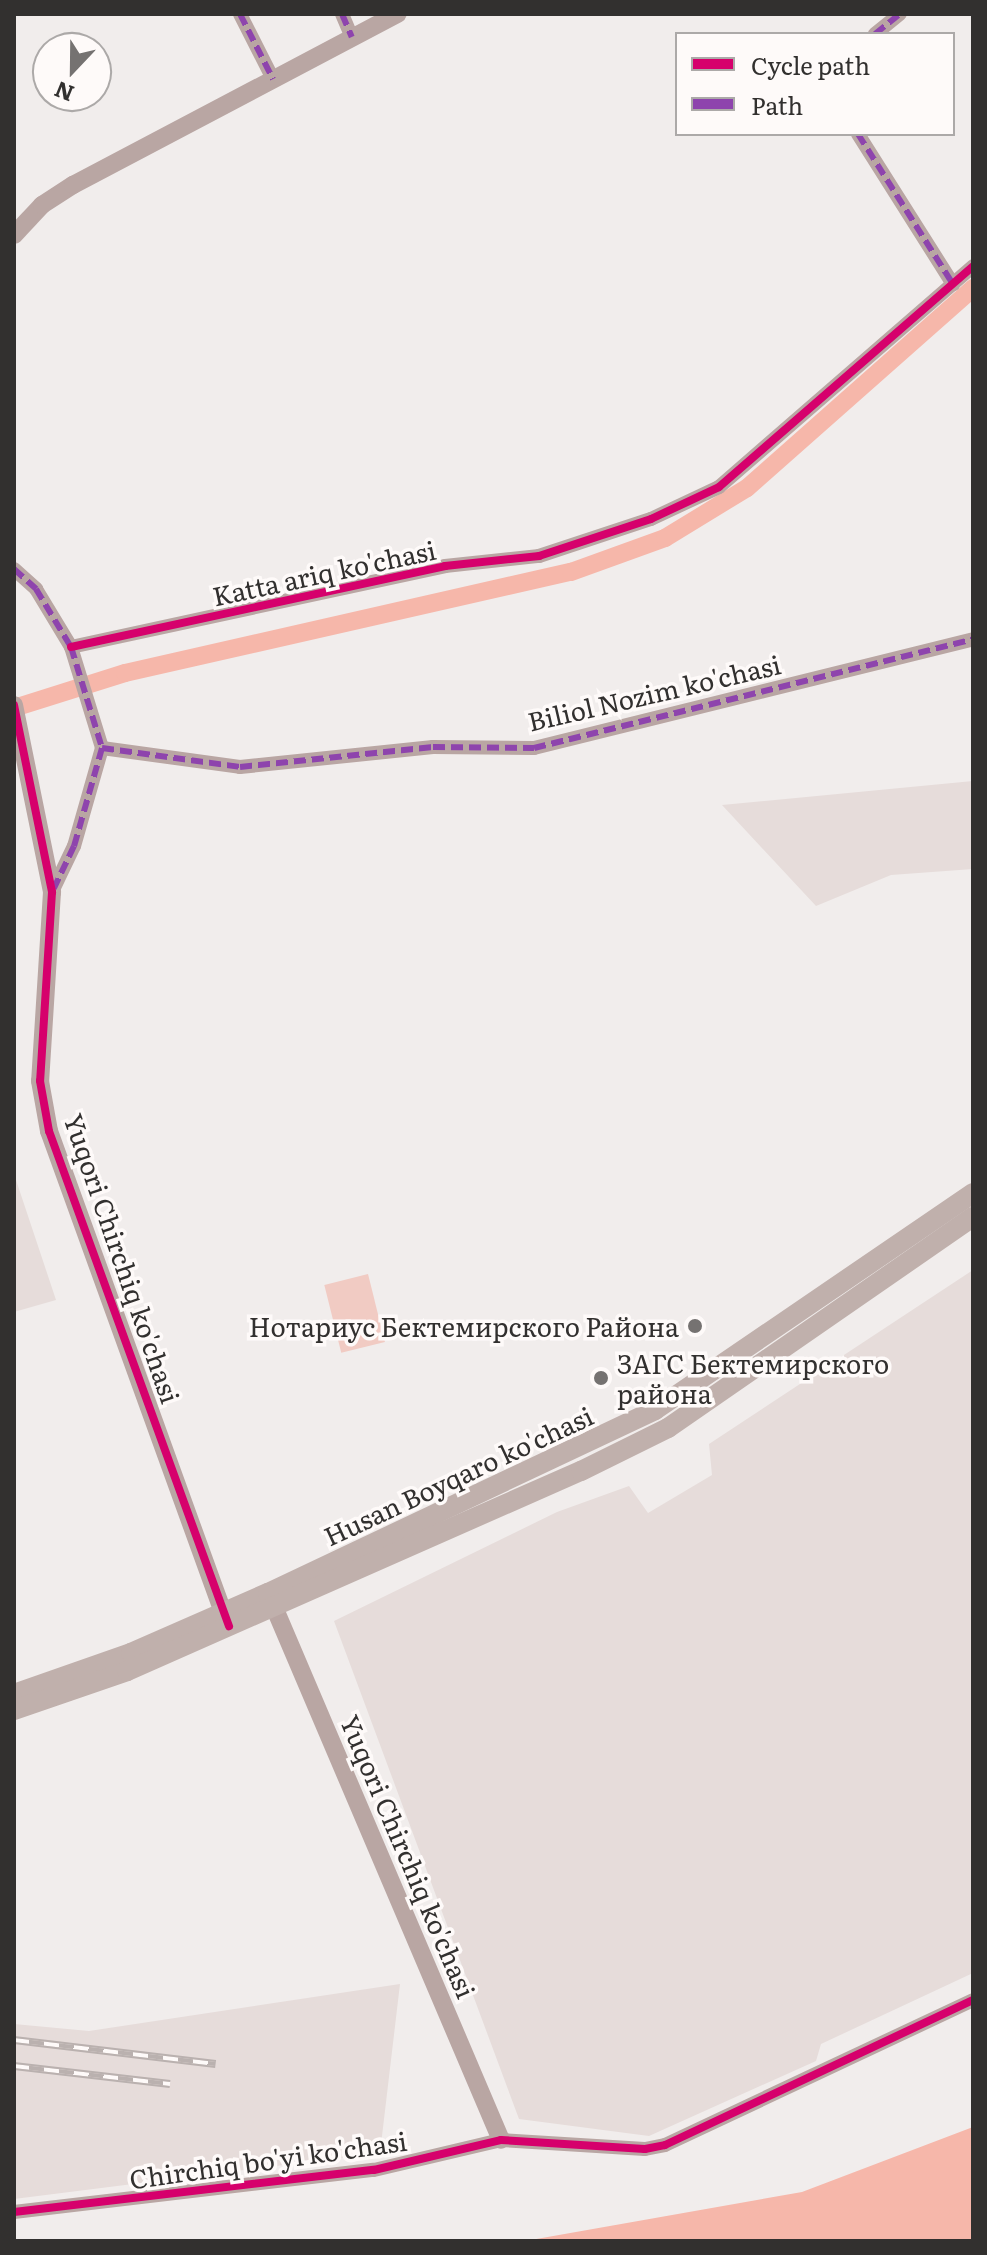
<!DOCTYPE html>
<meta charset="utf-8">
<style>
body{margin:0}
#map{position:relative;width:987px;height:2255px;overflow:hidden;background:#f1edec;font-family:Literata,serif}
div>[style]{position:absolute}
.built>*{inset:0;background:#e6dcda}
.green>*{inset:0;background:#f1cbc3;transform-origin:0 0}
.water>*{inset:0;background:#f6b7aa}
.canal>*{height:18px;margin:-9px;padding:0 9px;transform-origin:9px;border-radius:9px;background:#f6b7aa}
.minor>*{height:14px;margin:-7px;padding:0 7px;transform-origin:7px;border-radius:7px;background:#b9a6a3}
.tertiary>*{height:18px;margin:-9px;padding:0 9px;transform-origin:9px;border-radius:9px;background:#b9a6a3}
.secondary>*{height:20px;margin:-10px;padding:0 10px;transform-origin:10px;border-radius:10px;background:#c0b0ac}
.rail>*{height:8px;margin-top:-4px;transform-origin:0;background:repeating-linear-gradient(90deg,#fefaf9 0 15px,#bab1af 0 30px);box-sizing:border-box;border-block:2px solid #bab1af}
.quiet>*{height:6px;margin-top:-3px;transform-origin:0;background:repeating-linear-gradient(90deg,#8e44ad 0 12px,transparent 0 18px)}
.cycleway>*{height:8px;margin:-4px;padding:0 4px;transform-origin:4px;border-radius:4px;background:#d6006c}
.dots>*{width:22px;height:22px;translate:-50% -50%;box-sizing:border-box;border:4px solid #fefaf9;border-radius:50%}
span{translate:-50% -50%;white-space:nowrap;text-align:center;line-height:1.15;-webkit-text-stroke:7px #fefaf9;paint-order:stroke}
.street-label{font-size:26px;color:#32302f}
.poi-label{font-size:26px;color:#32302f}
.right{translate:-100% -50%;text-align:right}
.left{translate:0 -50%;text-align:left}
.frame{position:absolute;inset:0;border:16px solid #32302f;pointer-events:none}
.legend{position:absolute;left:675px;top:32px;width:280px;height:104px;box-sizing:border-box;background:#fefaf9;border:2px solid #aca9a8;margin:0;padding:10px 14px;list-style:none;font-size:24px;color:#32302f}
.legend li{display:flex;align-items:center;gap:16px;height:40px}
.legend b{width:40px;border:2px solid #aca9a8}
.north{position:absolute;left:32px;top:32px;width:80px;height:80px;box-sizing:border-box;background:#fefaf9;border:2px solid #aca9a8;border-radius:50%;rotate:202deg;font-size:22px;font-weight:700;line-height:32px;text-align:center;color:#32302f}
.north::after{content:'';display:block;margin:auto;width:28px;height:36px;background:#757271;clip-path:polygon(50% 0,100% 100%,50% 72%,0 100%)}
</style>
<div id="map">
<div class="built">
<div style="clip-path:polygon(973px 781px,973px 869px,891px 875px,816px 906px,722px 805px)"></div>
<div style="clip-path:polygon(14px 1174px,56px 1300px,14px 1312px)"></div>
<div style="clip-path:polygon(973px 1270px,973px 1973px,821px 2044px,816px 2061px,649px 2136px,519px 2119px,334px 1621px,557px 1512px,629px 1486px,648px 1513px,712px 1475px,709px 1444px)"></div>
<div style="clip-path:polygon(400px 1984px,380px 2153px,14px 2199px,14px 2024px,89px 2031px)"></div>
</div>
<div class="green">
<div style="left:368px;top:1274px;width:70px;height:45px;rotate:76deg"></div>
</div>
<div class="water">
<div style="clip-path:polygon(973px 2127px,973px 2241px,525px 2241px,802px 2192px)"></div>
</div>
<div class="canal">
<div style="left:14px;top:708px;width:116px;rotate:-17.5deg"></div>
<div style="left:125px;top:673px;width:457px;rotate:-12.8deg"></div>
<div style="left:571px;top:572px;width:100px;rotate:-19.9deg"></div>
<div style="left:665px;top:538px;width:96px;rotate:-31.4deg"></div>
<div style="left:747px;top:488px;width:302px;rotate:-41.5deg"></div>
</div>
<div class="minor">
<div style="left:240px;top:14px;width:73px;rotate:63.1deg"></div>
<div style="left:342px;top:14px;width:25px;rotate:67deg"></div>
<div style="left:875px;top:34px;width:32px;rotate:-39deg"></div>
<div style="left:858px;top:134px;width:178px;rotate:57.7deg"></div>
<div style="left:14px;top:569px;width:30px;rotate:42deg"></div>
<div style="left:36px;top:589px;width:68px;rotate:58.9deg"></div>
<div style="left:71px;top:647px;width:106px;rotate:72.9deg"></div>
<div style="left:102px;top:748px;width:102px;rotate:105.9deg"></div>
<div style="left:74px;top:846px;width:51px;rotate:115.6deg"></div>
<div style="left:71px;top:647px;width:383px;rotate:-12.2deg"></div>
<div style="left:445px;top:566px;width:95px;rotate:-6.1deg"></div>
<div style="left:539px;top:556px;width:118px;rotate:-18.3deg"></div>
<div style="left:651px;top:519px;width:75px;rotate:-25.2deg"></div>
<div style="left:719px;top:487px;width:337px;rotate:-41deg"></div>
<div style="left:102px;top:748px;width:139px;rotate:7.8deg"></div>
<div style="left:240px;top:767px;width:194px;rotate:-5.9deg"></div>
<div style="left:433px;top:747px;width:101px;rotate:0.6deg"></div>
<div style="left:534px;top:748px;width:452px;rotate:-13.9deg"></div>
<div style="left:14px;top:2212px;width:362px;rotate:-6.7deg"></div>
<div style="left:374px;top:2170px;width:130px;rotate:-13.3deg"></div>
<div style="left:501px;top:2140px;width:144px;rotate:3.6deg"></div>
<div style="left:645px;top:2149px;width:20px;rotate:-11deg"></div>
<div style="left:665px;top:2145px;width:340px;rotate:-25.2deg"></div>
</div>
<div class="tertiary">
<div style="left:14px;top:235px;width:41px;rotate:-47deg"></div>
<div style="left:42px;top:205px;width:37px;rotate:-33deg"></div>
<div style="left:73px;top:185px;width:367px;rotate:-27.8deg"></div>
<div style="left:14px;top:705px;width:191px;rotate:78.5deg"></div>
<div style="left:52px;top:892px;width:189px;rotate:93.6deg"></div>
<div style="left:40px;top:1081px;width:51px;rotate:79.8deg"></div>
<div style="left:49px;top:1131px;width:526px;rotate:70.12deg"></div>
<div style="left:269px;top:1595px;width:592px;rotate:66.94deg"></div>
</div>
<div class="secondary">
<div style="left:14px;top:1694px;width:124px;rotate:-19.3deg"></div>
<div style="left:131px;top:1653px;width:150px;rotate:-23.7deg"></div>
<div style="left:268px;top:1593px;width:428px;rotate:-25.3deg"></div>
<div style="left:655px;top:1410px;width:385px;rotate:-34.3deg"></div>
<div style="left:14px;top:1710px;width:120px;rotate:-19deg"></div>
<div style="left:127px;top:1671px;width:496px;rotate:-23.8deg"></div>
<div style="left:581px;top:1471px;width:97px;rotate:-26.3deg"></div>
<div style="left:668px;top:1428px;width:371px;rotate:-34.7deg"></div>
</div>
<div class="rail">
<div style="left:14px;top:2040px;width:203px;rotate:6.8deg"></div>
<div style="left:14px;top:2066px;width:157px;rotate:6.6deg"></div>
</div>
<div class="quiet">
<div style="left:240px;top:14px;width:73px;rotate:63.1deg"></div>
<div style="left:342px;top:14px;width:25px;rotate:67deg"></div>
<div style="left:875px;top:34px;width:32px;rotate:-39deg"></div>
<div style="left:858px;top:134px;width:178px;rotate:57.7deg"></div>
<div style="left:14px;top:569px;width:30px;rotate:42deg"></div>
<div style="left:36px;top:589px;width:68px;rotate:58.9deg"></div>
<div style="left:71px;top:647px;width:106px;rotate:72.9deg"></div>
<div style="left:102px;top:748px;width:102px;rotate:105.9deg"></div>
<div style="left:74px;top:846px;width:47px;rotate:115.5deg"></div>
<div style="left:102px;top:748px;width:139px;rotate:7.8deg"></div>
<div style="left:240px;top:767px;width:194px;rotate:-5.9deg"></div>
<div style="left:433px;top:747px;width:101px;rotate:0.6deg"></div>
<div style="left:534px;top:748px;width:452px;rotate:-13.9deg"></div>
</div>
<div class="cycleway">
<div style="left:71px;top:647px;width:383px;rotate:-12.2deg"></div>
<div style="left:445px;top:566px;width:95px;rotate:-6.1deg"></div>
<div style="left:539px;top:556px;width:118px;rotate:-18.3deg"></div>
<div style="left:651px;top:519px;width:75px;rotate:-25.2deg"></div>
<div style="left:719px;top:487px;width:337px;rotate:-41deg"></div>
<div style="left:14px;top:705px;width:191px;rotate:78.5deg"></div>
<div style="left:52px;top:892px;width:189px;rotate:93.6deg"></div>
<div style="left:40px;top:1081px;width:51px;rotate:79.8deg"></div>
<div style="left:49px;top:1131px;width:527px;rotate:70.02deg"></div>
<div style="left:14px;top:2212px;width:362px;rotate:-6.7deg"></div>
<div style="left:374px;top:2170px;width:130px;rotate:-13.3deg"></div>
<div style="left:501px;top:2140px;width:144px;rotate:3.6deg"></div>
<div style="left:645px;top:2149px;width:20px;rotate:-11deg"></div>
<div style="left:665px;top:2145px;width:340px;rotate:-25.2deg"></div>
</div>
<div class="dots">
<div style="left:695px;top:1326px;background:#757271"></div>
<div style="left:601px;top:1378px;background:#757271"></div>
</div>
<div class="street-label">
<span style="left:324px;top:572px;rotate:-12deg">Katta ariq ko'chasi</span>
<span style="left:654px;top:692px;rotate:-13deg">Biliol Nozim ko'chasi</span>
<span style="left:123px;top:1258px;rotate:71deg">Yuqori Chirchiq ko'chasi</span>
<span style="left:458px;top:1475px;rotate:-25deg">Husan Boyqaro ko'chasi</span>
<span style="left:409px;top:1856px;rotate:67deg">Yuqori Chirchiq ko'chasi</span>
<span style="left:268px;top:2159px;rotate:-8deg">Chirchiq bo'yi ko'chasi</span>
</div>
<div class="poi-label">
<span class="right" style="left:679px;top:1326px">Нотариус Бектемирского Района</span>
<span class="left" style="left:617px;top:1378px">ЗАГС Бектемирского<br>района</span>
</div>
<div class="frame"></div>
<ul class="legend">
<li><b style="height:10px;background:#d6006c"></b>Cycle path</li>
<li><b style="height:10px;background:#8e44ad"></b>Path</li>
</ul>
<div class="north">N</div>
</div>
